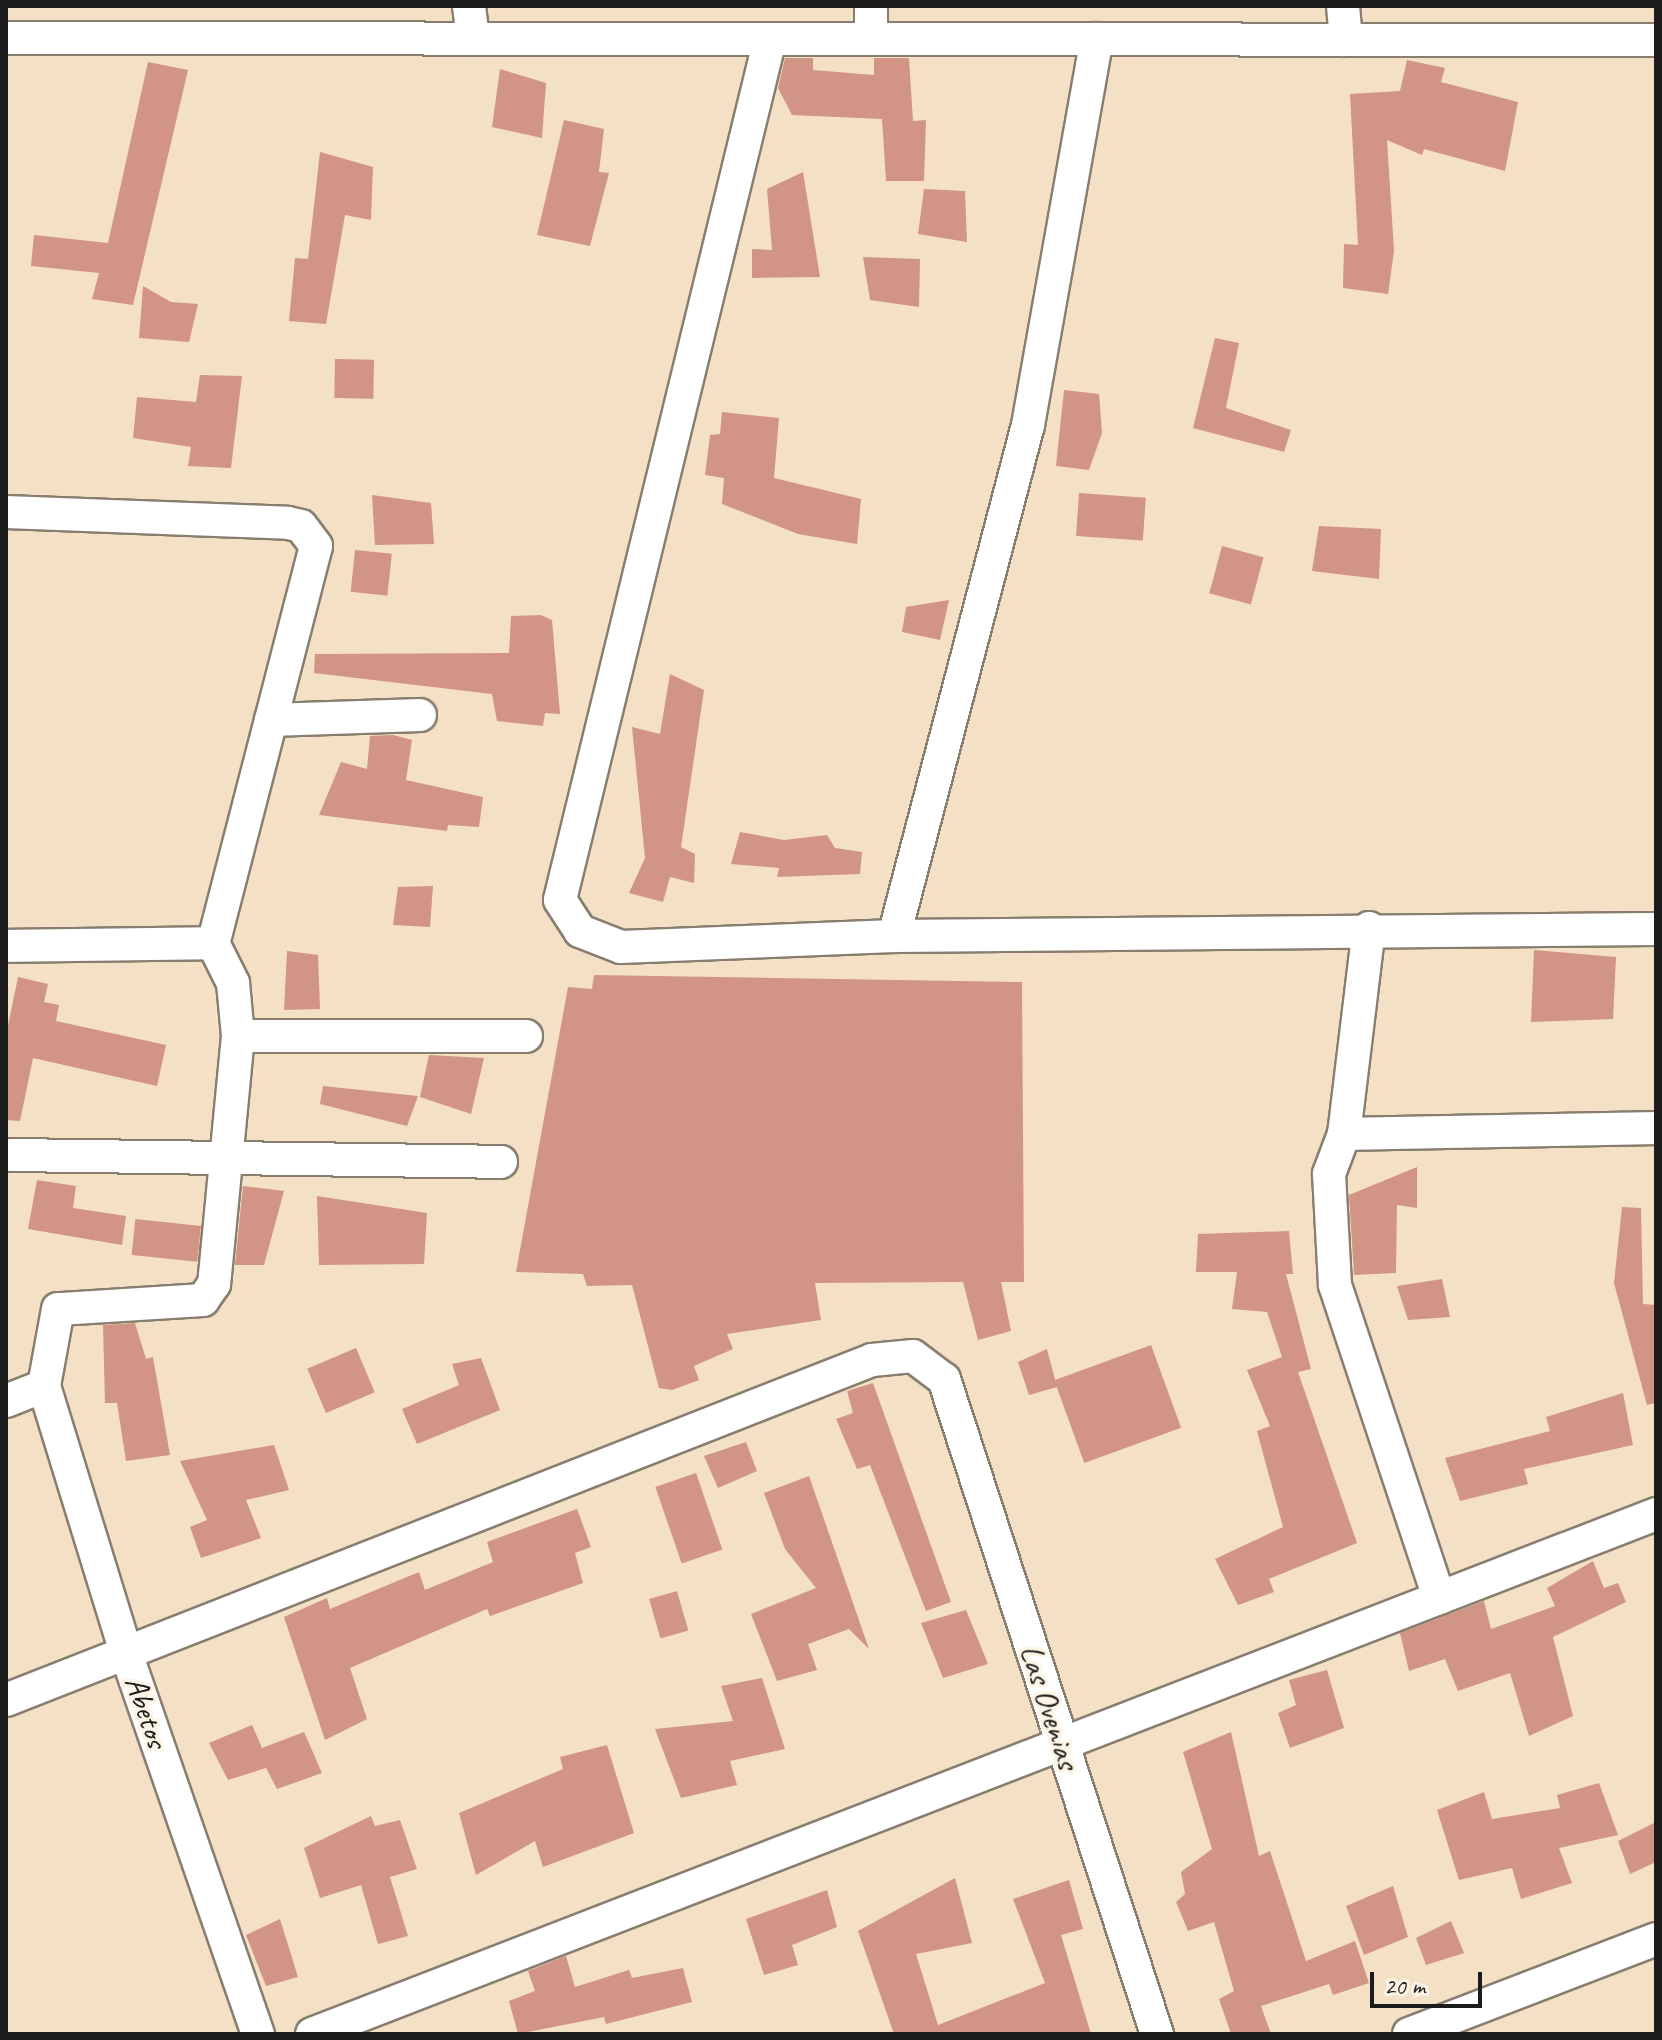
<!DOCTYPE html>
<style>
body{margin:0}
#map{position:relative;width:1662px;height:2040px;overflow:hidden;background:#f4e1c5;font-family:Caveat,sans-serif}
div>[style]{position:absolute}
.building>*{inset:0;background:#d19485;transform-origin:0 0}
.roads{filter:drop-shadow(2px 0 #887e70) drop-shadow(-2px 0 #887e70) drop-shadow(0 2px #887e70) drop-shadow(0 -2px #887e70)}
.street>*{height:32px;margin:-16px;padding:0 16px;transform-origin:16px;border-radius:16px;background:#fff}
span{translate:-50% -50%;white-space:nowrap;text-align:center;line-height:1.15;-webkit-text-stroke:7px #fcf5e5;paint-order:stroke}
.street-label{font-size:32px;color:#1c1c1c}
.frame{position:absolute;inset:0;border:8px solid #1c1c1c;pointer-events:none}
.scale{position:absolute;left:1370px;top:1972px;width:112px;height:36px;box-sizing:border-box;border:4px solid #1c1c1c;border-top:0;padding-left:10px;font-size:24px;line-height:28px;white-space:nowrap;color:#1c1c1c;-webkit-text-stroke:6px #fcf5e5;paint-order:stroke}
</style>
<div id="map">
<div class="building">
<div style="clip-path:polygon(785px 58px,813px 58px,813px 70px,874px 75px,874px 58px,909px 58px,913px 121px,926px 120px,924px 181px,886px 181px,882px 119px,792px 115px,778px 88px)"></div>
<div style="clip-path:polygon(1407px 60px,1445px 68px,1441px 82px,1518px 102px,1505px 171px,1424px 149px,1422px 155px,1387px 140px,1394px 251px,1388px 294px,1343px 288px,1344px 244px,1358px 245px,1350px 94px,1400px 91px)"></div>
<div style="clip-path:polygon(148px 62px,188px 70px,133px 305px,92px 299px,99px 273px,31px 266px,34px 235px,108px 243px)"></div>
<div style="clip-path:polygon(500px 69px,546px 83px,542px 138px,492px 127px)"></div>
<div style="clip-path:polygon(564px 120px,604px 129px,599px 172px,609px 173px,590px 246px,537px 235px)"></div>
<div style="clip-path:polygon(320px 152px,373px 167px,371px 220px,345px 215px,326px 324px,289px 321px,295px 258px,308px 259px)"></div>
<div style="clip-path:polygon(803px 172px,820px 277px,752px 278px,752px 249px,772px 250px,767px 189px)"></div>
<div style="clip-path:polygon(924px 189px,965px 191px,967px 242px,918px 234px)"></div>
<div style="clip-path:polygon(863px 257px,920px 259px,919px 307px,870px 300px)"></div>
<div style="clip-path:polygon(143px 286px,171px 302px,198px 304px,189px 342px,139px 338px)"></div>
<div style="clip-path:polygon(1215px 338px,1239px 343px,1226px 408px,1291px 430px,1284px 452px,1193px 428px)"></div>
<div style="left:335px;top:359px;width:39px;height:39px;rotate:1deg"></div>
<div style="clip-path:polygon(200px 375px,242px 376px,231px 468px,188px 466px,191px 447px,133px 438px,137px 397px,196px 402px)"></div>
<div style="clip-path:polygon(1064px 390px,1099px 394px,1102px 433px,1089px 470px,1056px 466px)"></div>
<div style="clip-path:polygon(722px 412px,779px 418px,774px 478px,861px 499px,857px 544px,798px 534px,722px 504px,724px 478px,705px 475px,710px 435px,720px 434px)"></div>
<div style="left:1079px;top:493px;width:67px;height:43px;rotate:4deg"></div>
<div style="clip-path:polygon(372px 495px,431px 503px,434px 544px,375px 545px)"></div>
<div style="clip-path:polygon(1319px 526px,1381px 529px,1379px 579px,1312px 571px)"></div>
<div style="left:1222px;top:546px;width:43px;height:49px;rotate:15deg"></div>
<div style="left:355px;top:550px;width:37px;height:42px;rotate:6deg"></div>
<div style="clip-path:polygon(949px 600px,940px 640px,902px 632px,906px 607px)"></div>
<div style="clip-path:polygon(541px 615px,552px 620px,560px 714px,545px 713px,543px 726px,497px 721px,492px 694px,314px 673px,315px 654px,509px 653px,511px 616px)"></div>
<div style="clip-path:polygon(670px 674px,704px 690px,681px 847px,695px 854px,694px 883px,670px 877px,663px 902px,629px 893px,645px 858px,632px 727px,660px 734px)"></div>
<div style="clip-path:polygon(393px 735px,412px 740px,406px 780px,483px 797px,479px 827px,448px 825px,447px 831px,319px 815px,341px 762px,367px 769px,370px 736px)"></div>
<div style="clip-path:polygon(740px 832px,784px 840px,827px 835px,835px 848px,862px 852px,860px 874px,777px 877px,779px 868px,731px 864px)"></div>
<div style="clip-path:polygon(433px 886px,430px 927px,393px 925px,398px 887px)"></div>
<div style="clip-path:polygon(1534px 950px,1616px 957px,1613px 1019px,1531px 1022px)"></div>
<div style="clip-path:polygon(287px 951px,318px 955px,320px 1009px,284px 1010px)"></div>
<div style="clip-path:polygon(594px 975px,1022px 982px,1024px 1282px,1001px 1282px,1011px 1331px,978px 1340px,963px 1282px,815px 1283px,821px 1320px,727px 1334px,733px 1349px,694px 1366px,699px 1380px,672px 1390px,659px 1388px,632px 1285px,587px 1286px,583px 1274px,516px 1272px,568px 987px,592px 989px)"></div>
<div style="clip-path:polygon(18px 977px,48px 984px,44px 1002px,59px 1005px,56px 1021px,166px 1045px,157px 1086px,33px 1058px,20px 1121px,6px 1120px,6px 1035px)"></div>
<div style="clip-path:polygon(429px 1055px,484px 1058px,471px 1114px,420px 1097px)"></div>
<div style="clip-path:polygon(323px 1086px,418px 1096px,407px 1126px,320px 1104px)"></div>
<div style="clip-path:polygon(1417px 1167px,1417px 1208px,1397px 1205px,1396px 1273px,1354px 1275px,1349px 1195px)"></div>
<div style="clip-path:polygon(37px 1180px,76px 1186px,73px 1208px,126px 1216px,122px 1245px,28px 1229px)"></div>
<div style="clip-path:polygon(243px 1186px,284px 1191px,264px 1265px,235px 1265px)"></div>
<div style="clip-path:polygon(317px 1196px,427px 1213px,424px 1264px,319px 1265px)"></div>
<div style="clip-path:polygon(1622px 1207px,1641px 1208px,1643px 1304px,1656px 1305px,1656px 1403px,1647px 1405px,1614px 1283px)"></div>
<div style="left:201px;top:1226px;width:36px;height:66px;rotate:96deg"></div>
<div style="clip-path:polygon(1289px 1231px,1293px 1274px,1286px 1274px,1311px 1369px,1298px 1372px,1357px 1543px,1269px 1579px,1274px 1592px,1238px 1605px,1215px 1559px,1283px 1527px,1257px 1431px,1270px 1426px,1247px 1370px,1282px 1357px,1267px 1312px,1232px 1309px,1237px 1272px,1196px 1272px,1198px 1234px)"></div>
<div style="clip-path:polygon(1442px 1279px,1450px 1317px,1408px 1320px,1397px 1286px)"></div>
<div style="clip-path:polygon(135px 1323px,146px 1359px,153px 1357px,170px 1455px,126px 1461px,117px 1403px,105px 1403px,103px 1325px)"></div>
<div style="left:1151px;top:1345px;width:88px;height:103px;rotate:70deg"></div>
<div style="left:356px;top:1348px;width:48px;height:53px;rotate:67deg"></div>
<div style="clip-path:polygon(1047px 1349px,1057px 1387px,1029px 1395px,1018px 1362px)"></div>
<div style="clip-path:polygon(481px 1358px,500px 1410px,417px 1444px,402px 1409px,459px 1385px,452px 1364px)"></div>
<div style="clip-path:polygon(873px 1383px,951px 1602px,926px 1611px,870px 1465px,857px 1469px,836px 1419px,853px 1413px,847px 1391px)"></div>
<div style="clip-path:polygon(1623px 1393px,1633px 1445px,1524px 1469px,1528px 1484px,1460px 1501px,1445px 1458px,1550px 1431px,1546px 1417px)"></div>
<div style="clip-path:polygon(746px 1442px,757px 1471px,718px 1488px,704px 1456px)"></div>
<div style="clip-path:polygon(274px 1445px,289px 1490px,246px 1500px,261px 1538px,201px 1558px,190px 1527px,207px 1520px,180px 1461px)"></div>
<div style="left:696px;top:1473px;width:81px;height:43px;rotate:71deg"></div>
<div style="clip-path:polygon(809px 1476px,869px 1649px,849px 1629px,808px 1644px,817px 1670px,777px 1681px,751px 1614px,816px 1588px,785px 1549px,764px 1493px)"></div>
<div style="clip-path:polygon(577px 1509px,591px 1547px,575px 1553px,583px 1583px,490px 1616px,487px 1609px,350px 1668px,367px 1719px,325px 1740px,284px 1617px,327px 1598px,330px 1609px,419px 1572px,425px 1590px,493px 1562px,487px 1542px)"></div>
<div style="clip-path:polygon(1593px 1561px,1604px 1588px,1618px 1583px,1626px 1602px,1553px 1637px,1573px 1716px,1529px 1736px,1510px 1673px,1458px 1691px,1445px 1659px,1409px 1671px,1400px 1633px,1484px 1601px,1491px 1629px,1555px 1606px,1547px 1588px)"></div>
<div style="left:677px;top:1591px;width:41px;height:29px;rotate:74deg"></div>
<div style="clip-path:polygon(966px 1610px,988px 1664px,943px 1678px,921px 1623px)"></div>
<div style="clip-path:polygon(1327px 1670px,1344px 1728px,1290px 1748px,1278px 1713px,1296px 1705px,1289px 1680px)"></div>
<div style="clip-path:polygon(762px 1678px,785px 1749px,730px 1761px,737px 1785px,681px 1798px,655px 1729px,733px 1721px,721px 1686px)"></div>
<div style="clip-path:polygon(252px 1725px,262px 1748px,304px 1732px,322px 1773px,277px 1789px,266px 1768px,228px 1780px,209px 1743px)"></div>
<div style="clip-path:polygon(1231px 1732px,1259px 1856px,1270px 1851px,1306px 1961px,1355px 1941px,1369px 1983px,1333px 1995px,1329px 1984px,1261px 2006px,1271px 2034px,1231px 2034px,1219px 1999px,1234px 1991px,1214px 1922px,1188px 1931px,1176px 1902px,1185px 1894px,1181px 1872px,1212px 1849px,1183px 1752px)"></div>
<div style="clip-path:polygon(607px 1745px,634px 1833px,543px 1867px,535px 1841px,476px 1875px,459px 1813px,563px 1769px,560px 1757px)"></div>
<div style="clip-path:polygon(1599px 1783px,1618px 1835px,1559px 1848px,1572px 1883px,1521px 1899px,1512px 1868px,1459px 1880px,1437px 1810px,1484px 1792px,1492px 1819px,1560px 1808px,1557px 1795px)"></div>
<div style="clip-path:polygon(371px 1816px,375px 1826px,400px 1820px,417px 1869px,390px 1877px,408px 1936px,378px 1944px,361px 1885px,320px 1898px,304px 1848px)"></div>
<div style="clip-path:polygon(1656px 1822px,1656px 1862px,1630px 1874px,1618px 1841px)"></div>
<div style="clip-path:polygon(955px 1878px,972px 1943px,916px 1954px,938px 2025px,1045px 1983px,1013px 1899px,1069px 1880px,1083px 1929px,1061px 1935px,1091px 2034px,894px 2034px,858px 1931px)"></div>
<div style="clip-path:polygon(1393px 1886px,1408px 1937px,1364px 1955px,1346px 1906px)"></div>
<div style="clip-path:polygon(827px 1890px,837px 1927px,792px 1945px,798px 1965px,764px 1975px,746px 1919px)"></div>
<div style="clip-path:polygon(280px 1919px,298px 1977px,266px 1986px,246px 1935px)"></div>
<div style="clip-path:polygon(1451px 1921px,1464px 1953px,1426px 1965px,1416px 1938px)"></div>
<div style="clip-path:polygon(566px 1956px,575px 1987px,629px 1970px,632px 1978px,683px 1968px,692px 2002px,606px 2024px,604px 2017px,518px 2034px,509px 2001px,535px 1991px,528px 1971px)"></div>
</div>
<div class="roads">
<div class="street">
<div style="left:469px;top:6px;width:33px;rotate:83deg"></div>
<div style="left:871px;top:6px;width:33px;rotate:90deg"></div>
<div style="left:1343px;top:6px;width:34px;rotate:85deg"></div>
<div style="left:6px;top:38px;width:1650px;rotate:0.07deg"></div>
<div style="left:770px;top:39px;width:886px;rotate:103.71deg"></div>
<div style="left:560px;top:900px;width:37px;rotate:57deg"></div>
<div style="left:580px;top:931px;width:44px;rotate:21.3deg"></div>
<div style="left:621px;top:947px;width:273px;rotate:-2.3deg"></div>
<div style="left:894px;top:936px;width:762px;rotate:-0.53deg"></div>
<div style="left:6px;top:512px;width:282px;rotate:2.2deg"></div>
<div style="left:288px;top:523px;width:13px;rotate:13deg"></div>
<div style="left:301px;top:526px;width:25px;rotate:53deg"></div>
<div style="left:316px;top:546px;width:410px;rotate:104.5deg"></div>
<div style="left:213px;top:943px;width:45px;rotate:63.4deg"></div>
<div style="left:233px;top:983px;width:53px;rotate:84.6deg"></div>
<div style="left:238px;top:1036px;width:249px;rotate:95.5deg"></div>
<div style="left:214px;top:1284px;width:19px;rotate:125deg"></div>
<div style="left:203px;top:1300px;width:145px;rotate:176.4deg"></div>
<div style="left:58px;top:1309px;width:78px;rotate:100.3deg"></div>
<div style="left:44px;top:1386px;width:279px;rotate:72.9deg"></div>
<div style="left:126px;top:1653px;width:403px;rotate:70.9deg"></div>
<div style="left:271px;top:720px;width:149px;rotate:-1.9deg"></div>
<div style="left:1369px;top:928px;width:208px;rotate:96.9deg"></div>
<div style="left:1344px;top:1134px;width:43px;rotate:110.6deg"></div>
<div style="left:1329px;top:1174px;width:111px;rotate:86.9deg"></div>
<div style="left:1335px;top:1285px;width:330px;rotate:71.6deg"></div>
<div style="left:894px;top:936px;width:528px;rotate:-75.31deg"></div>
<div style="left:1028px;top:425px;width:392px;rotate:-79.9deg"></div>
<div style="left:6px;top:946px;width:207px;rotate:-0.8deg"></div>
<div style="left:238px;top:1036px;width:288px"></div>
<div style="left:1344px;top:1134px;width:312px;rotate:-1.1deg"></div>
<div style="left:11px;top:1155px;width:490px;rotate:0.8deg"></div>
<div style="left:6px;top:1401px;width:41px;rotate:-21.5deg"></div>
<div style="left:6px;top:1700px;width:930px;rotate:-21.44deg"></div>
<div style="left:872px;top:1360px;width:41px;rotate:-5.6deg"></div>
<div style="left:913px;top:1356px;width:39px;rotate:37deg"></div>
<div style="left:944px;top:1379px;width:689px;rotate:71.99deg"></div>
<div style="left:312px;top:2034px;width:1441px;rotate:-21.15deg"></div>
<div style="left:1409px;top:2034px;width:265px;rotate:-21deg"></div>
</div>
</div>
<div class="street-label">
<span style="left:1049px;top:1707px;rotate:72deg">Las Ovenias</span>
<span style="left:146px;top:1712px;rotate:71deg">Abetos</span>
</div>
<div class="frame"></div>
<div class="scale">20 m</div>
</div>
